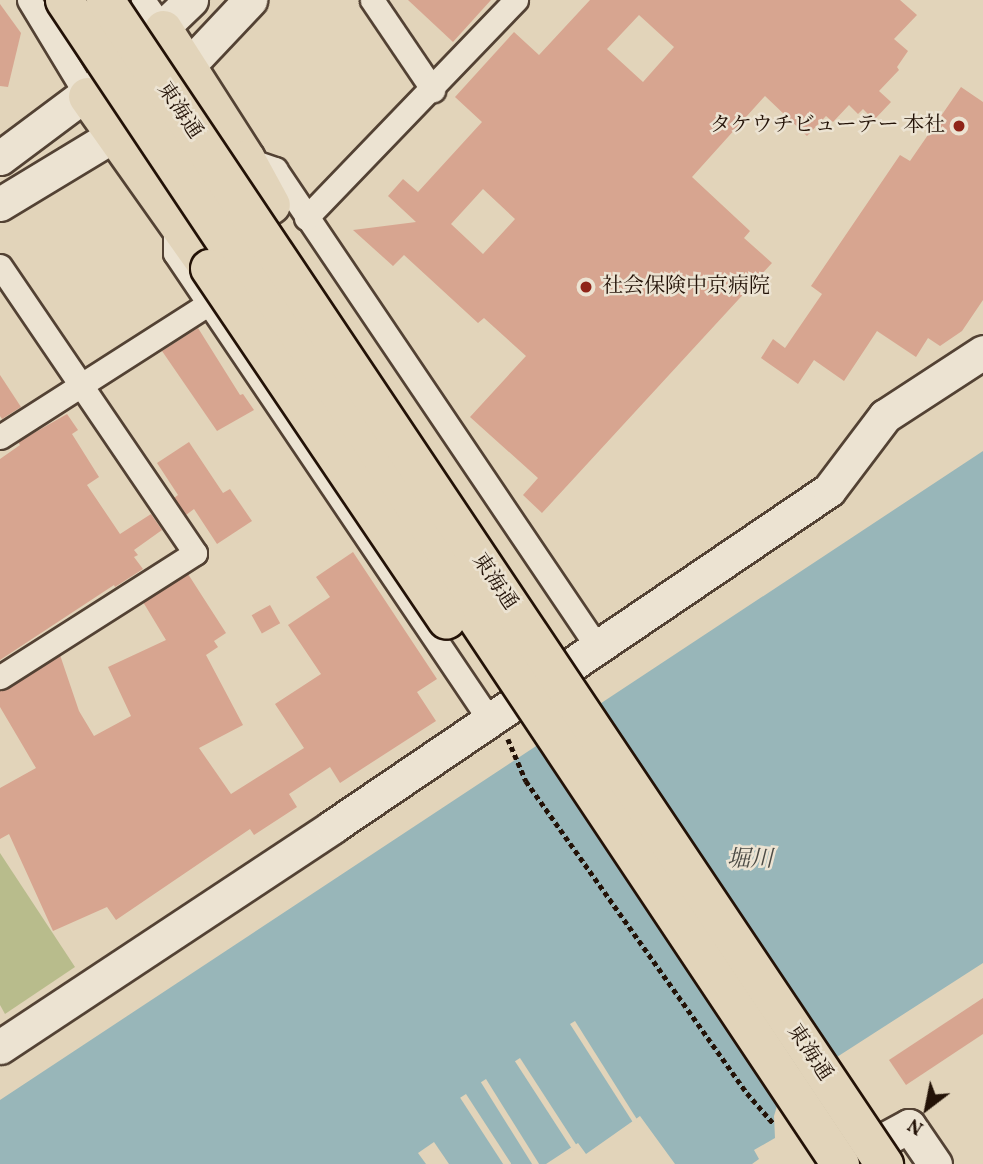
<!DOCTYPE html>
<meta charset="utf-8">
<style>
body{margin:0}
#map{position:relative;width:983px;height:1164px;overflow:hidden;background:#e2d4ba;font-family:Vollkorn,"Noto Serif JP",serif}
div>[style]{position:absolute}
.green>*{inset:0;background:#b8bc8c}
.water>*{inset:0;background:#98b6b9}
.pier>*{inset:0;background:#e2d4ba;transform-origin:0 0}
.building>*{inset:0;background:#d7a590;transform-origin:0 0}
.path>*{height:4.5px;margin-top:-2.25px;transform-origin:0;background:repeating-linear-gradient(90deg,#231207 0 5px,transparent 0 8.5px)}
.roads{filter:drop-shadow(2px 0 #534234) drop-shadow(-2px 0 #534234) drop-shadow(0 2px #534234) drop-shadow(0 -2px #534234)}
.street>*{height:23px;margin:-11.5px;padding:0 11.5px;transform-origin:11.5px;border-radius:11.5px;background:#ece3d2}
.secondary>*{height:33px;margin:-16.5px;padding:0 16.5px;transform-origin:16.5px;border-radius:16.5px;background:#ece3d2}
.primary>*{height:37px;margin:-18.5px;padding:0 18.5px;transform-origin:18.5px;border-radius:18.5px;background:#e2d4ba}
.bridges{filter:drop-shadow(2px 0 #231207) drop-shadow(-2px 0 #231207) drop-shadow(0 2px #231207) drop-shadow(0 -2px #231207)}
.primary-bridge>*{height:37px;margin:-18.5px;padding:0 18.5px;transform-origin:18.5px;border-radius:18.5px;background:#e2d4ba}
.dots>*{width:19px;height:19px;translate:-50% -50%;box-sizing:border-box;border:4px solid #ece3d2;border-radius:50%}
span{translate:-50% -50%;white-space:nowrap;text-align:center;line-height:1.15;-webkit-text-stroke:5px #ece3d2;paint-order:stroke}
.street-label{font-size:21px;color:#231207}
.poi-label{font-size:21px;color:#231207}
.right{translate:-100% -50%;text-align:right}
.left{translate:0 -50%;text-align:left}
.water-label{font-size:23px;color:#4c4b45;font-style:italic}
.north{position:absolute;left:892px;top:1073px;width:70px;height:70px;-webkit-text-stroke:5px #ece3d2;paint-order:stroke;rotate:212deg;font-size:19px;font-weight:700;line-height:28px;text-align:center;color:#231207}
.north::after{content:'';display:block;margin:auto;width:24px;height:32px;background:#231207;clip-path:polygon(50% 0,100% 100%,50% 72%,0 100%)}
</style>
<div id="map">
<div class="green">
<div style="clip-path:polygon(0 853px,75px 967px,5px 1014px,0 1005px)"></div>
</div>
<div class="water">
<div style="clip-path:polygon(983px 451px,983px 963px,781px 1093px,774px 1116px,775px 1138px,754px 1150px,759px 1159px,752px 1164px,675px 1164px,640px 1116px,586px 1154px,578px 1143px,546px 1164px,0 1164px,0 1100px)"></div>
</div>
<div class="pier">
<div style="clip-path:polygon(575px 1021px,638px 1121px,634px 1124px,570px 1024px)"></div>
<div style="left:520px;top:1058px;width:106px;height:6px;rotate:57deg"></div>
<div style="left:486px;top:1079px;width:101px;height:6px;rotate:58deg"></div>
<div style="left:466px;top:1094px;width:83px;height:7px;rotate:57deg"></div>
<div style="clip-path:polygon(434px 1142px,449px 1164px,426px 1164px,418px 1153px)"></div>
</div>
<div class="building">
<div style="clip-path:polygon(408px 0,491px 0,453px 42px)"></div>
<div style="clip-path:polygon(evenodd,590px 0,900px 0,917px 15px,894px 39px,908px 51px,897px 67px,899px 70px,879px 91px,891px 102px,874px 120px,863px 109px,858px 114px,849px 105px,833px 122px,826px 116px,807px 136px,765px 96px,692px 177px,750px 231px,744px 238px,772px 263px,542px 513px,523px 495px,538px 478px,470px 417px,526px 356px,484px 318px,478px 323px,404px 255px,393px 266px,353px 230px,416px 222px,388px 196px,403px 179px,418px 192px,482px 122px,455px 97px,514px 32px,539px 55px,590px 0,639px 15px,674px 47px,643px 82px,607px 49px,639px 15px,590px 0,483px 189px,515px 219px,483px 254px,451px 224px,483px 189px)"></div>
<div style="clip-path:polygon(0 4px,21px 33px,8px 87px,0 86px)"></div>
<div style="clip-path:polygon(961px 87px,983px 102px,983px 300px,962px 331px,940px 346px,928px 338px,916px 357px,877px 331px,844px 381px,814px 360px,798px 384px,761px 358px,773px 339px,785px 348px,822px 294px,811px 286px,900px 155px,910px 161px)"></div>
<div style="clip-path:polygon(198px 328px,240px 395px,243px 394px,254px 410px,217px 431px,162px 351px)"></div>
<div style="clip-path:polygon(0 375px,21px 407px,2px 419px,0 416px)"></div>
<div style="clip-path:polygon(67px 414px,78px 430px,72px 434px,99px 477px,87px 485px,120px 534px,151px 514px,162px 530px,134px 550px,138px 555px,134px 557px,143px 569px,115px 587px,114px 585px,0 660px,0 459px,20px 445px,18px 442px)"></div>
<div style="clip-path:polygon(189px 442px,223px 493px,230px 489px,252px 521px,217px 544px,194px 509px,186px 515px,174px 498px,178px 495px,157px 463px)"></div>
<div style="clip-path:polygon(353px 552px,437px 679px,417px 692px,436px 721px,340px 783px,330px 767px,289px 794px,297px 807px,254px 835px,250px 829px,116px 920px,107px 907px,53px 931px,9px 834px,0 839px,0 788px,36px 768px,0 707px,0 691px,60px 655px,79px 711px,94px 736px,131px 716px,108px 667px,166px 640px,143px 602px,188px 574px,226px 633px,214px 641px,218px 647px,206px 655px,243px 725px,199px 748px,231px 794px,304px 748px,275px 704px,321px 674px,288px 625px,330px 597px,316px 577px)"></div>
<div style="left:270px;top:605px;width:21px;height:21px;rotate:61deg"></div>
<div style="clip-path:polygon(983px 998px,983px 1034px,906px 1085px,889px 1060px)"></div>
</div>
<div class="path">
<div style="left:508px;top:739px;width:46px;rotate:66.8deg"></div>
<div style="left:526px;top:781px;width:382px;rotate:54.7deg"></div>
<div style="left:747px;top:1093px;width:40px;rotate:49deg"></div>
</div>
<div class="roads">
<div class="street">
<div style="left:29px;top:0;width:112px;rotate:58.9deg"></div>
<div style="left:143px;top:0;width:35px;rotate:55deg"></div>
<div style="left:372px;top:0;width:109px;rotate:55.9deg"></div>
<div style="left:246px;top:159px;width:31px;rotate:19deg"></div>
<div style="left:275px;top:169px;width:574px;rotate:56.01deg"></div>
<div style="left:306px;top:218px;width:303px;rotate:-46.1deg"></div>
<div style="left:175px;top:223px;width:30px;rotate:90deg"></div>
<div style="left:175px;top:253px;width:562px;rotate:56.03deg"></div>
<div style="left:0;top:266px;width:347px;rotate:55.8deg"></div>
<div style="left:195px;top:553px;width:231px;rotate:147.5deg"></div>
<div style="left:0;top:437px;width:247px;rotate:-32.6deg"></div>
</div>
<div class="secondary">
<div style="left:142px;top:47px;width:68px;rotate:-43.8deg"></div>
<div style="left:170px;top:85px;width:117px;rotate:-46.7deg"></div>
<div style="left:0;top:158px;width:134px;rotate:-36.8deg"></div>
<div style="left:0;top:204px;width:133px;rotate:-31.2deg"></div>
<div style="left:114px;top:135px;width:28px;rotate:-42deg"></div>
<div style="left:0;top:1047px;width:398px;rotate:-33.5deg"></div>
<div style="left:332px;top:827px;width:600px;rotate:-34.14deg"></div>
<div style="left:829px;top:490px;width:93px;rotate:-52.9deg"></div>
<div style="left:885px;top:416px;width:117px;rotate:-33.1deg"></div>
<div style="left:850px;top:1158px;width:67px;rotate:-28.5deg"></div>
<div style="left:909px;top:1126px;width:46px;rotate:55.6deg"></div>
</div>
<div class="primary">
<div style="left:163px;top:29px;width:154px;rotate:57.4deg"></div>
<div style="left:246px;top:159px;width:52px;rotate:61.5deg"></div>
<div style="left:87px;top:96px;width:211px;rotate:54.7deg"></div>
</div>
</div>
<div class="bridges">
<div class="primary-bridge">
<div style="left:64px;top:0;width:1399px;rotate:56.31deg"></div>
<div style="left:105px;top:0;width:1401px;rotate:56.21deg"></div>
<div style="left:209px;top:268px;width:424px;rotate:56deg"></div>
</div>
</div>
<div class="dots">
<div style="left:959px;top:126px;background:#8f2418"></div>
<div style="left:586px;top:287px;background:#8f2418"></div>
</div>
<div class="street-label">
<span style="left:179px;top:111px;rotate:56deg">東海通</span>
<span style="left:494px;top:582px;rotate:56deg">東海通</span>
<span style="left:809px;top:1053px;rotate:56deg">東海通</span>
</div>
<div class="poi-label">
<span class="right" style="left:945px;top:126px">タケウチビューテー 本社</span>
<span class="left" style="left:602px;top:287px">社会保険中京病院</span>
</div>
<div class="water-label">
<span style="left:750px;top:860px">堀川</span>
</div>
<div class="north">N</div>
</div>
